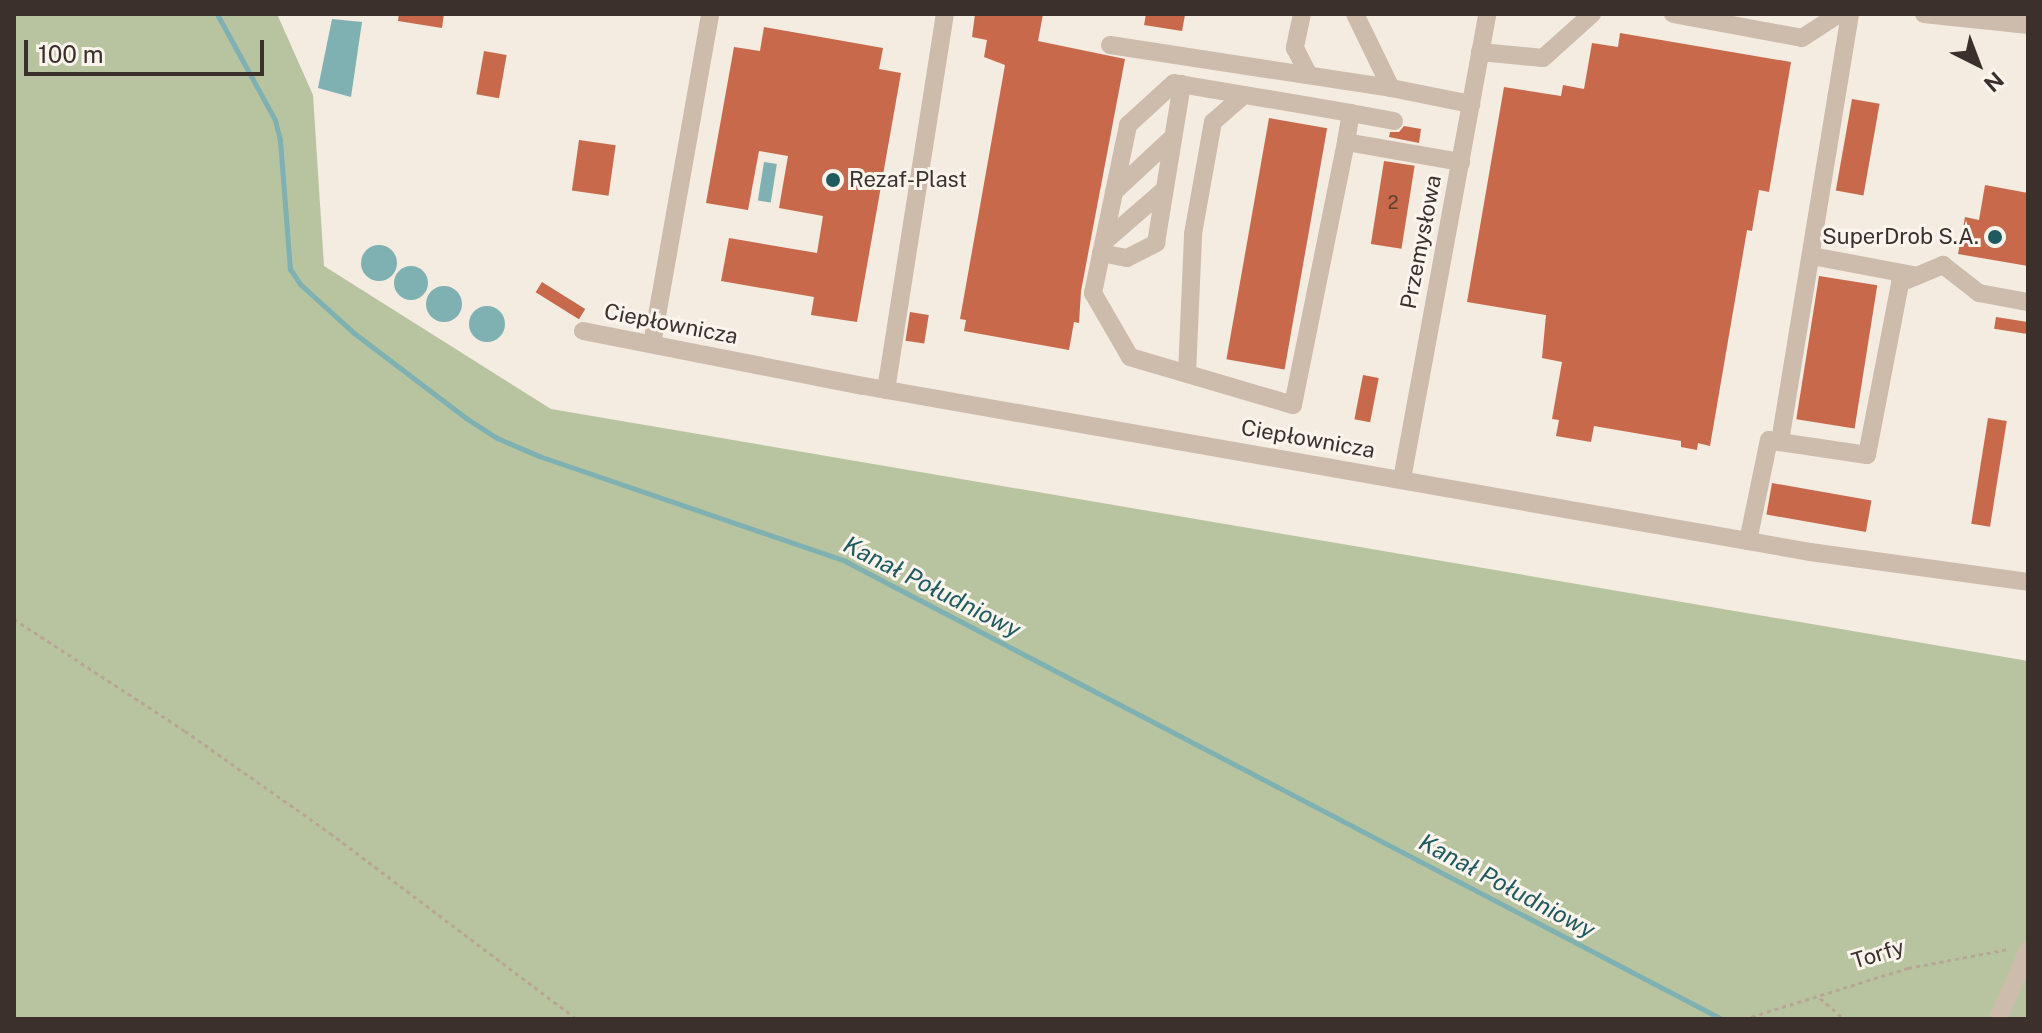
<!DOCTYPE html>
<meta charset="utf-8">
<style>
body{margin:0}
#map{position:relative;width:2042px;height:1033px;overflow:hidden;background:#f4ebe1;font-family:"Public Sans",sans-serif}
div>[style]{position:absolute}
.green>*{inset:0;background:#b8c4a0}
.water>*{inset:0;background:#7fb0b2;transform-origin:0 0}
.round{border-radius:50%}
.stream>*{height:5px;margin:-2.5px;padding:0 2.5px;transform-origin:2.5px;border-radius:2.5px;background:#7fb0b2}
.building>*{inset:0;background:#c8694b;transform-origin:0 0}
.path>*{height:3px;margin-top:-1.5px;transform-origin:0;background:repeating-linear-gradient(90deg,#b9a596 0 4px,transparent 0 8px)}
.minor>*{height:18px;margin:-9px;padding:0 9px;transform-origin:9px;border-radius:9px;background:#cdbbac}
.dots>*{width:22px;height:22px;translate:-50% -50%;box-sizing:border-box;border:4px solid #fbf5ee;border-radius:50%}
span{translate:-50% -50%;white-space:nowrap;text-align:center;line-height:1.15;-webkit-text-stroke:6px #fbf5ee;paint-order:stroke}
.number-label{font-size:18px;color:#5e3e33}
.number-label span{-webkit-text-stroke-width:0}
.poi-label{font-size:22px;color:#3b302b}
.left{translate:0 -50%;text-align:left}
.right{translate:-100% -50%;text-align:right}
.street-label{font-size:22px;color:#3b302b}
.water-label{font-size:24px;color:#1f5a5e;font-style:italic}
.frame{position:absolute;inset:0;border:16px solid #3b302b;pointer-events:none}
.north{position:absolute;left:1938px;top:24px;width:80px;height:80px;-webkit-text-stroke:6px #fbf5ee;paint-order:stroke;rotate:138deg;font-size:22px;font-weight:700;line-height:32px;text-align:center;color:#3b302b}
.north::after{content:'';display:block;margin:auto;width:28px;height:36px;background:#3b302b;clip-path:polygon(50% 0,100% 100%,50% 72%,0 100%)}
.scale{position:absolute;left:24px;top:40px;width:240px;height:36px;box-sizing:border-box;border:4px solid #3b302b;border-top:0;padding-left:10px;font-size:24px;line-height:28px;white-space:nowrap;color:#3b302b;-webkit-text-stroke:6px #fbf5ee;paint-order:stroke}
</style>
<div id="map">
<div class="green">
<div style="clip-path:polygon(14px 14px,277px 14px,313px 95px,324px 266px,551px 409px,2028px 661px,2028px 1019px,14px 1019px)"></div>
</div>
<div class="water">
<div style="clip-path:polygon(332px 19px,362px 22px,351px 97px,318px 88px)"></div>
<div style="left:764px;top:162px;width:13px;height:39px;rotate:9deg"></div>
<div class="round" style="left:361px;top:245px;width:36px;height:36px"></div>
<div class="round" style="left:394px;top:266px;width:34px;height:34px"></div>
<div class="round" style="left:426px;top:286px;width:36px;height:36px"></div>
<div class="round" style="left:469px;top:306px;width:36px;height:36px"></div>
</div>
<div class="stream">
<div style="left:217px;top:14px;width:121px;rotate:61.3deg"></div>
<div style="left:275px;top:120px;width:21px;rotate:76deg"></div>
<div style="left:280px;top:140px;width:129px;rotate:85.6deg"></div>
<div style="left:290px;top:269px;width:18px;rotate:56deg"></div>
<div style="left:300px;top:284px;width:73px;rotate:42.2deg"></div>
<div style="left:354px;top:333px;width:141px;rotate:37.2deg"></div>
<div style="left:466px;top:418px;width:37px;rotate:33deg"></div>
<div style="left:497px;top:438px;width:46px;rotate:23.2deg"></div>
<div style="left:539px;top:456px;width:324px;rotate:18.9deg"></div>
<div style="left:845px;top:561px;width:989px;rotate:27.58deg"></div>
</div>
<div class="building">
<div style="clip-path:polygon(399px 14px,444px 14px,442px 28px,398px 21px)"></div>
<div style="clip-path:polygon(975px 14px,1043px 14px,1038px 41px,1125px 59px,1081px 291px,1079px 323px,1074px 322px,1069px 350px,964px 331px,966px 320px,960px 319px,1005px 65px,984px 57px,987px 40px,972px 37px)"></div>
<div style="clip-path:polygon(1146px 14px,1185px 15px,1182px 31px,1144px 25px)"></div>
<div style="clip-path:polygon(764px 27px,883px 48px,879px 69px,901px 73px,857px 322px,811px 315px,814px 297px,721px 281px,729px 238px,817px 253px,823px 216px,779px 208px,788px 156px,759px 151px,748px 210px,706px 203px,734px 47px,760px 51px)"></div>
<div style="clip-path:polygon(1620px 33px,1791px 62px,1769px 192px,1759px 190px,1752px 231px,1747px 230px,1710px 446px,1698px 443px,1697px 450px,1681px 447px,1681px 441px,1594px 426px,1591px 442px,1556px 436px,1559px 420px,1552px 419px,1562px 362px,1542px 358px,1546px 315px,1467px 302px,1504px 87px,1561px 96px,1563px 85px,1584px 89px,1592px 43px,1618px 47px)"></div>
<div style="left:484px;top:51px;width:23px;height:44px;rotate:10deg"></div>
<div style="left:1852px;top:99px;width:28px;height:93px;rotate:10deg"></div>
<div style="left:1269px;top:118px;width:59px;height:245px;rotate:10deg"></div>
<div style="clip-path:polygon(1404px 126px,1421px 129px,1419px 143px,1389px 137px,1390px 132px,1399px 132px)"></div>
<div style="left:579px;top:140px;width:37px;height:51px;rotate:8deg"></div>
<div style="left:1384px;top:161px;width:31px;height:84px;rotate:9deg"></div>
<div style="clip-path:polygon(1985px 185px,2028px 193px,2028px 266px,1958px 254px,1965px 217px,1979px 220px)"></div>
<div style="left:1819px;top:276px;width:59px;height:145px;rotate:9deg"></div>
<div style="left:542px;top:282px;width:51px;height:12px;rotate:32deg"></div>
<div style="left:910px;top:312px;width:19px;height:29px;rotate:9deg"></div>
<div style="left:1996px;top:317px;width:32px;height:12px;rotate:9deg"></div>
<div style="left:1363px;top:375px;width:16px;height:45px;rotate:11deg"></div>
<div style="left:1988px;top:418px;width:19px;height:107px;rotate:9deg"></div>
<div style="left:1772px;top:483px;width:101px;height:32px;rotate:10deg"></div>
</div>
<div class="path">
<div style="left:14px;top:619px;width:204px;rotate:33.2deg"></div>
<div style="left:185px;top:731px;width:177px;rotate:35.1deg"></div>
<div style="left:330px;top:833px;width:309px;rotate:37deg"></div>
<div style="left:1820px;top:998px;width:32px;rotate:41deg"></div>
<div style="left:1744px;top:1019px;width:172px;rotate:-17.3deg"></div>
<div style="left:1908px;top:968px;width:103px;rotate:-10.7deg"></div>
</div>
<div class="minor">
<div style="left:1302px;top:14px;width:35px;rotate:102deg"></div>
<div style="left:1295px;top:48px;width:30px;rotate:63deg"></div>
<div style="left:1355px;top:14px;width:82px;rotate:64.1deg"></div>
<div style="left:1391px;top:88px;width:82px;rotate:11.3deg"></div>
<div style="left:1673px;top:14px;width:131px;rotate:10.5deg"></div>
<div style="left:1802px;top:38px;width:44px;rotate:-33deg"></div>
<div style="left:1850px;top:14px;width:434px;rotate:99.3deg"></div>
<div style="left:1780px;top:442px;width:88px;rotate:8.5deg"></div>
<div style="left:1867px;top:455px;width:175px;rotate:-79.1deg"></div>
<div style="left:1900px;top:283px;width:47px;rotate:-22.7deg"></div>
<div style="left:1943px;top:265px;width:46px;rotate:37.9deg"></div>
<div style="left:1979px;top:293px;width:50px;rotate:10.4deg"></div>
<div style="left:1924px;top:14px;width:105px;rotate:6deg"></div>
<div style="left:1110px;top:45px;width:284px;rotate:8.7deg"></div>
<div style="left:1480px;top:52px;width:63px;rotate:5.4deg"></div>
<div style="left:1543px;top:58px;width:66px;rotate:-41.9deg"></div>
<div style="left:1394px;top:121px;width:44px;rotate:-169.5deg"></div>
<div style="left:1351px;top:113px;width:29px;rotate:100deg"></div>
<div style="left:1346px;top:142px;width:117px;rotate:9.9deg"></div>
<div style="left:1346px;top:142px;width:268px;rotate:101.4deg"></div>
<div style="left:1293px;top:405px;width:170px;rotate:-163.6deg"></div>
<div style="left:1130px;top:357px;width:74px;rotate:-120deg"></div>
<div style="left:1093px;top:293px;width:172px;rotate:-78.2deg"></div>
<div style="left:1128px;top:125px;width:62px;rotate:-42.4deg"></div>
<div style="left:1174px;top:83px;width:180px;rotate:9.6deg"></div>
<div style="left:1114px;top:192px;width:81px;rotate:-43deg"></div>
<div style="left:1104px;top:242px;width:79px;rotate:-40.9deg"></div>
<div style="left:1101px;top:253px;width:26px;rotate:11deg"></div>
<div style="left:1127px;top:258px;width:33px;rotate:-27deg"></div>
<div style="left:1156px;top:243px;width:161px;rotate:-80.7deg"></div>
<div style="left:1812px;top:256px;width:103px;rotate:10.7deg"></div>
<div style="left:583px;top:331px;width:286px;rotate:11.1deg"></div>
<div style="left:864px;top:386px;width:960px;rotate:9.95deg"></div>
<div style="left:1810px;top:552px;width:220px;rotate:7.8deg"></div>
<div style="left:652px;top:344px;width:335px;rotate:-80deg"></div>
<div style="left:1187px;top:374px;width:140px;rotate:-87.5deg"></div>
<div style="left:1193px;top:234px;width:114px;rotate:-79.9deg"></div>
<div style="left:1213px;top:122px;width:41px;rotate:-41.1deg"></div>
<div style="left:886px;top:390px;width:381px;rotate:-81.1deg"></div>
<div style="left:1402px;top:479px;width:473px;rotate:-79.6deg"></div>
<div style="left:1748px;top:541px;width:103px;rotate:-78.3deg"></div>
<div style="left:1769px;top:440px;width:11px;rotate:10deg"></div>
<div style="left:1998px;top:1019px;width:75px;rotate:-66.5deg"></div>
</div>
<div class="dots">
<div style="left:833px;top:180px;background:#1f5a5e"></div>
<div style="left:1995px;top:237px;background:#1f5a5e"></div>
</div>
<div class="number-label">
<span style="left:1393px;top:203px">2</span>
</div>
<div class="poi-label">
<span class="left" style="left:849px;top:180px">Rezaf-Plast</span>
<span class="right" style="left:1979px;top:237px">SuperDrob S.A.</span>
</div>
<div class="street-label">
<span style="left:1421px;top:242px;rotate:-79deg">Przemysłowa</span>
<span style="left:671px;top:324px;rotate:11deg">Ciepłownicza</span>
<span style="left:1308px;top:439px;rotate:10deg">Ciepłownicza</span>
<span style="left:1878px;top:954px;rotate:-17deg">Torfy</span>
</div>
<div class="water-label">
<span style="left:932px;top:587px;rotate:27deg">Kanał Południowy</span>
<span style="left:1507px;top:886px;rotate:28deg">Kanał Południowy</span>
</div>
<div class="frame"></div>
<div class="north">N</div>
<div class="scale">100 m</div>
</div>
